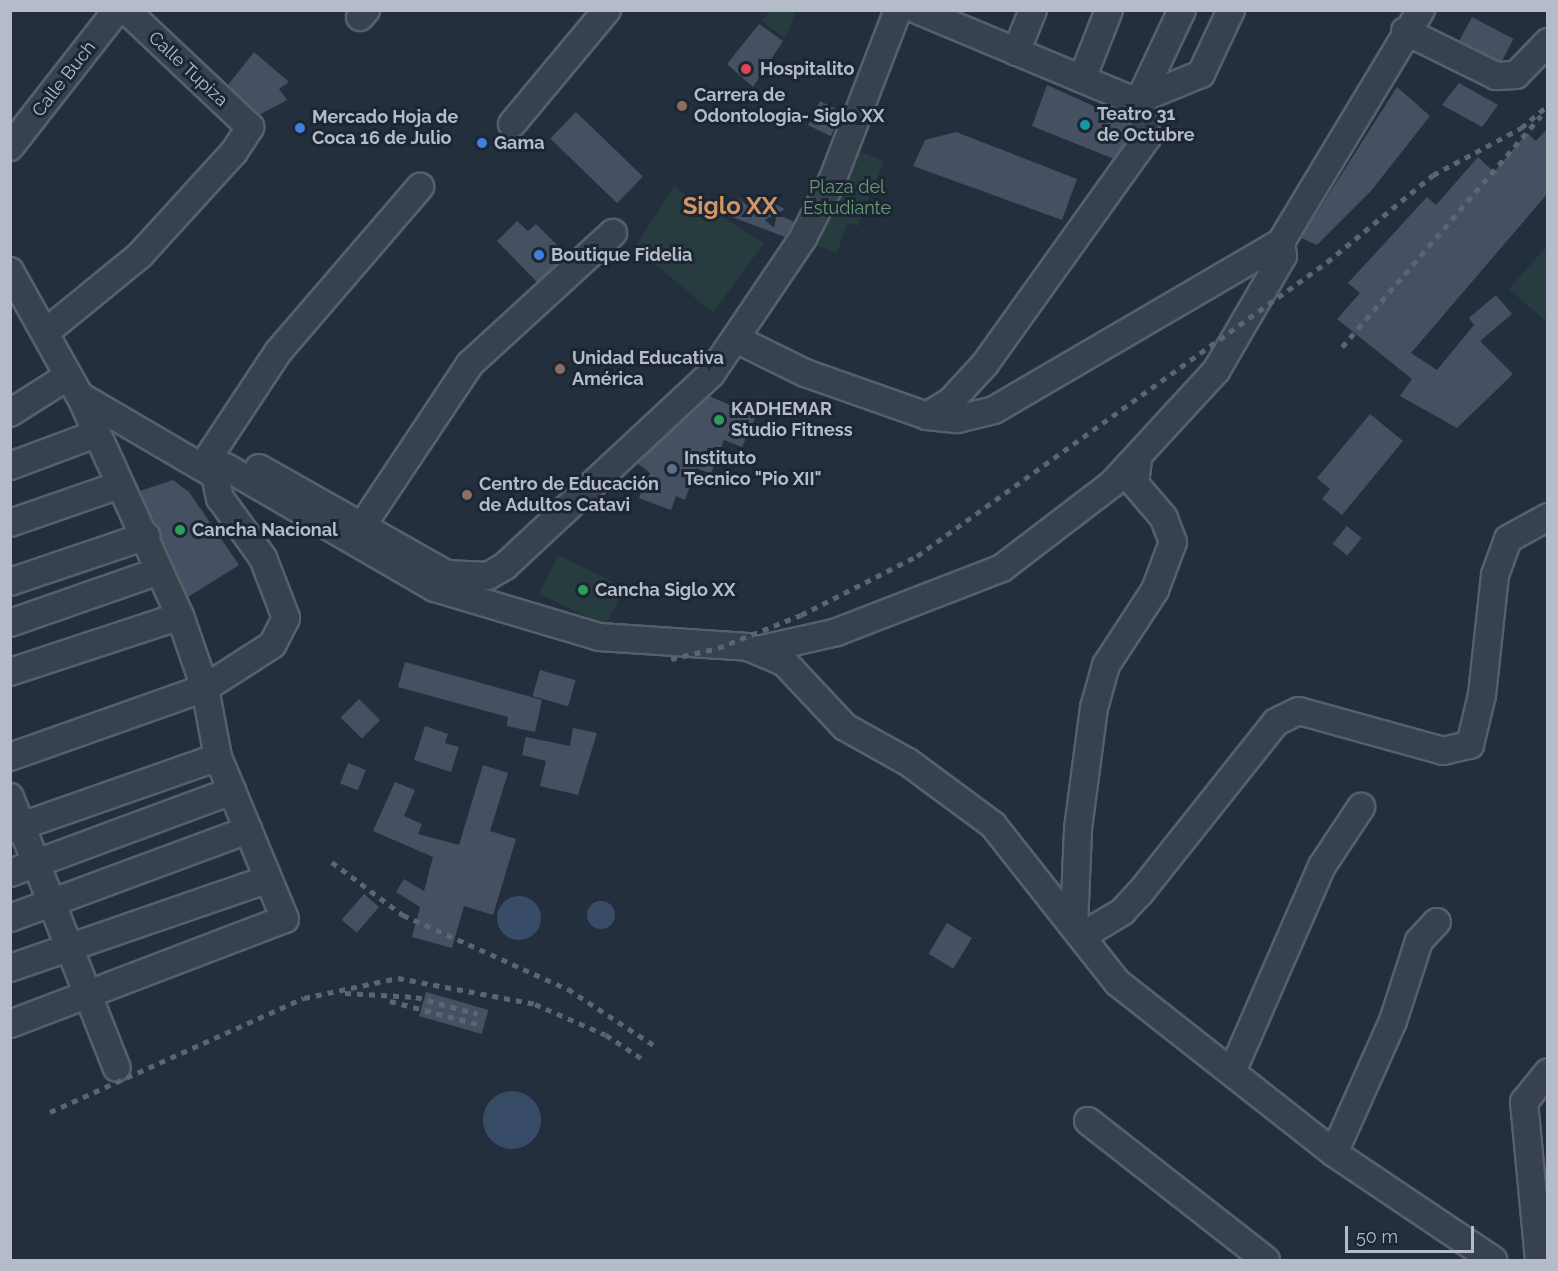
<!DOCTYPE html>
<meta charset="utf-8">
<style>
body{margin:0}
#map{position:relative;width:1558px;height:1271px;overflow:hidden;background:#242f3e;font-family:Raleway,sans-serif}
div>[style]{position:absolute}
.green>*{inset:0;background:#263c3f;transform-origin:0 0}
.water>*{inset:0;background:#394c67}
.round{border-radius:50%}
.building>*{inset:0;background:#455162;transform-origin:0 0}
.roads{filter:drop-shadow(2px 0 #565f6c) drop-shadow(-2px 0 #565f6c) drop-shadow(0 2px #565f6c) drop-shadow(0 -2px #565f6c)}
.minor>*{height:26px;margin:-13px;padding:0 13px;transform-origin:13px;border-radius:13px;background:#38414e}
.rail>*{height:4.5px;margin-top:-2.25px;transform-origin:0;background:repeating-linear-gradient(90deg,#5a6575 0 6px,transparent 0 12px)}
.dots>*{width:16px;height:16px;translate:-50% -50%;box-sizing:border-box;border:3px solid #1d2633;border-radius:50%}
span{translate:-50% -50%;white-space:nowrap;text-align:center;line-height:1.15;-webkit-text-stroke:6px #1d2633;paint-order:stroke}
.street-label{font-size:18px;color:#b4bcc9}
.poi-label{font-size:18px;color:#b4bcc9;font-weight:700}
.left{translate:0 -50%;text-align:left}
.park-label{font-size:18px;color:#6b9a76}
.district-label{font-size:24px;color:#d59563;font-weight:700}
.frame{position:absolute;inset:0;border:12px solid #b4bcc9;pointer-events:none}
.scale{position:absolute;left:1345px;top:1226px;width:129px;height:27px;box-sizing:border-box;border:3px solid #b4bcc9;border-top:0;padding-left:8px;font-size:18px;line-height:21px;white-space:nowrap;color:#b4bcc9;-webkit-text-stroke:4px #1d2633;paint-order:stroke}
</style>
<div id="map">
<div class="green">
<div style="clip-path:polygon(770px 11px,796px 11px,785px 38px,761px 21px)"></div>
<div style="clip-path:polygon(849px 148px,884px 161px,858px 226px,847px 223px,837px 253px,805px 241px)"></div>
<div style="clip-path:polygon(674px 187px,764px 243px,713px 313px,635px 247px)"></div>
<div style="clip-path:polygon(1547px 246px,1548px 317px,1544px 320px,1509px 289px)"></div>
<div style="left:558px;top:555px;width:74px;height:43px;rotate:26deg"></div>
</div>
<div class="water">
<div class="round" style="left:497px;top:896px;width:44px;height:44px"></div>
<div class="round" style="left:587px;top:901px;width:28px;height:28px"></div>
<div class="round" style="left:483px;top:1091px;width:58px;height:58px"></div>
</div>
<div class="building">
<div style="left:1472px;top:17px;width:47px;height:27px;rotate:28deg"></div>
<div style="clip-path:polygon(759px 24px,783px 41px,753px 87px,727px 64px)"></div>
<div style="clip-path:polygon(254px 52px,289px 82px,279px 89px,287px 100px,259px 115px,228px 85px)"></div>
<div style="clip-path:polygon(1459px 83px,1498px 105px,1482px 127px,1442px 105px)"></div>
<div style="clip-path:polygon(1047px 85px,1100px 109px,1104px 105px,1127px 113px,1131px 134px,1114px 159px,1032px 126px)"></div>
<div style="clip-path:polygon(1397px 87px,1430px 116px,1371px 191px,1317px 245px,1301px 238px)"></div>
<div style="left:820px;top:101px;width:25px;height:27px;rotate:26deg"></div>
<div style="left:576px;top:112px;width:93px;height:37px;rotate:44deg"></div>
<div style="clip-path:polygon(1548px 128px,1548px 193px,1411px 353px,1437px 370px,1474px 325px,1469px 318px,1496px 295px,1512px 314px,1480px 341px,1513px 374px,1457px 428px,1400px 396px,1412px 379px,1337px 319px,1360px 293px,1348px 283px,1427px 197px,1436px 205px,1478px 157px,1494px 172px,1527px 133px,1536px 141px)"></div>
<div style="clip-path:polygon(956px 132px,1077px 179px,1062px 220px,913px 166px,925px 140px)"></div>
<div style="clip-path:polygon(738px 198px,760px 216px,765px 199px,785px 209px,765px 220px,774px 228px,777px 214px,794px 222px,785px 237px,732px 217px)"></div>
<div style="clip-path:polygon(517px 221px,528px 231px,536px 224px,567px 255px,537px 282px,497px 241px)"></div>
<div style="clip-path:polygon(709px 396px,756px 416px,742px 447px,724px 440px,711px 474px,696px 468px,685px 500px,676px 496px,671px 510px,639px 498px,649px 472px,637px 463px)"></div>
<div style="clip-path:polygon(1370px 414px,1403px 441px,1342px 515px,1322px 499px,1330px 489px,1317px 478px)"></div>
<div style="clip-path:polygon(173px 480px,189px 492px,239px 565px,188px 597px,140px 491px)"></div>
<div style="left:1347px;top:526px;width:19px;height:23px;rotate:39deg"></div>
<div style="clip-path:polygon(405px 662px,542px 700px,535px 732px,507px 726px,508px 717px,398px 687px)"></div>
<div style="left:540px;top:670px;width:37px;height:27px;rotate:16deg"></div>
<div style="left:359px;top:699px;width:30px;height:26px;rotate:45deg"></div>
<div style="clip-path:polygon(425px 726px,448px 734px,445px 743px,459px 747px,451px 772px,414px 760px)"></div>
<div style="clip-path:polygon(573px 728px,597px 733px,578px 795px,540px 786px,546px 761px,522px 755px,526px 737px,570px 746px)"></div>
<div style="left:348px;top:763px;width:19px;height:22px;rotate:21deg"></div>
<div style="clip-path:polygon(483px 765px,508px 773px,490px 831px,516px 839px,493px 915px,464px 906px,452px 948px,412px 937px,420px 907px,396px 892px,404px 879px,424px 891px,433px 857px,373px 831px,395px 782px,415px 790px,404px 816px,422px 824px,418px 834px,459px 845px)"></div>
<div style="left:364px;top:894px;width:20px;height:34px;rotate:41deg"></div>
<div style="left:947px;top:923px;width:29px;height:36px;rotate:31deg"></div>
<div style="left:426px;top:992px;width:65px;height:25px;rotate:16deg"></div>
</div>
<div class="roads">
<div class="minor">
<div style="left:917px;top:10px;width:228px;rotate:22.7deg"></div>
<div style="left:1127px;top:98px;width:13px;rotate:4deg"></div>
<div style="left:1140px;top:99px;width:66px;rotate:-22.3deg"></div>
<div style="left:1201px;top:74px;width:71px;rotate:-64.9deg"></div>
<div style="left:360px;top:17px;width:9px;rotate:-49deg"></div>
<div style="left:1405px;top:31px;width:102px;rotate:26.3deg"></div>
<div style="left:1496px;top:76px;width:20px;rotate:-3deg"></div>
<div style="left:1516px;top:75px;width:46px;rotate:-45.9deg"></div>
<div style="left:1016px;top:52px;width:45px;rotate:-68deg"></div>
<div style="left:1082px;top:79px;width:74px;rotate:-68.6deg"></div>
<div style="left:512px;top:124px;width:148px;rotate:-50.2deg"></div>
<div style="left:10px;top:147px;width:174px;rotate:-52deg"></div>
<div style="left:10px;top:271px;width:143px;rotate:60.8deg"></div>
<div style="left:80px;top:396px;width:156px;rotate:30.3deg"></div>
<div style="left:215px;top:475px;width:24px;rotate:78deg"></div>
<div style="left:220px;top:498px;width:74px;rotate:54.4deg"></div>
<div style="left:263px;top:558px;width:64px;rotate:69deg"></div>
<div style="left:286px;top:618px;width:30px;rotate:117deg"></div>
<div style="left:272px;top:645px;width:80px;rotate:147.3deg"></div>
<div style="left:205px;top:688px;width:207px;rotate:160.5deg"></div>
<div style="left:46px;top:332px;width:122px;rotate:-39.3deg"></div>
<div style="left:140px;top:255px;width:139px;rotate:-47.6deg"></div>
<div style="left:234px;top:152px;width:30px;rotate:-57deg"></div>
<div style="left:250px;top:127px;width:170px;rotate:-136.7deg"></div>
<div style="left:736px;top:339px;width:77px;rotate:26.2deg"></div>
<div style="left:805px;top:373px;width:129px;rotate:19.4deg"></div>
<div style="left:927px;top:416px;width:31px;rotate:6deg"></div>
<div style="left:958px;top:419px;width:37px;rotate:-14deg"></div>
<div style="left:994px;top:410px;width:333px;rotate:-30.3deg"></div>
<div style="left:1281px;top:242px;width:271px;rotate:-58.9deg"></div>
<div style="left:10px;top:413px;width:69px;rotate:-32.5deg"></div>
<div style="left:927px;top:416px;width:28px;rotate:-32deg"></div>
<div style="left:951px;top:401px;width:50px;rotate:-47.4deg"></div>
<div style="left:985px;top:364px;width:278px;rotate:-54.4deg"></div>
<div style="left:1147px;top:138px;width:40px;rotate:-100deg"></div>
<div style="left:1140px;top:99px;width:98px;rotate:-64.7deg"></div>
<div style="left:10px;top:466px;width:92px;rotate:-20.4deg"></div>
<div style="left:202px;top:467px;width:138px;rotate:-56.5deg"></div>
<div style="left:278px;top:352px;width:218px;rotate:-49.3deg"></div>
<div style="left:226px;top:467px;width:241px;rotate:30.1deg"></div>
<div style="left:435px;top:588px;width:171px;rotate:16.6deg"></div>
<div style="left:599px;top:637px;width:149px;rotate:3.8deg"></div>
<div style="left:748px;top:647px;width:39px;rotate:23deg"></div>
<div style="left:784px;top:662px;width:89px;rotate:46.8deg"></div>
<div style="left:845px;top:727px;width:72px;rotate:29.1deg"></div>
<div style="left:908px;top:762px;width:106px;rotate:36.5deg"></div>
<div style="left:993px;top:825px;width:201px;rotate:51.7deg"></div>
<div style="left:1118px;top:983px;width:275px;rotate:38.2deg"></div>
<div style="left:1334px;top:1153px;width:192px;rotate:33.9deg"></div>
<div style="left:259px;top:468px;width:215px;rotate:29.5deg"></div>
<div style="left:446px;top:574px;width:42px;rotate:2.7deg"></div>
<div style="left:488px;top:576px;width:20px;rotate:-30deg"></div>
<div style="left:505px;top:566px;width:282px;rotate:-43deg"></div>
<div style="left:711px;top:374px;width:164px;rotate:-55.9deg"></div>
<div style="left:803px;top:238px;width:64px;rotate:-63deg"></div>
<div style="left:832px;top:181px;width:183px;rotate:-68.9deg"></div>
<div style="left:10px;top:523px;width:116px;rotate:-19.1deg"></div>
<div style="left:362px;top:526px;width:195px;rotate:-56.3deg"></div>
<div style="left:470px;top:364px;width:194px;rotate:-42.5deg"></div>
<div style="left:10px;top:582px;width:144px;rotate:-18.7deg"></div>
<div style="left:10px;top:623px;width:158px;rotate:-19.2deg"></div>
<div style="left:758px;top:650px;width:81px;rotate:-12.8deg"></div>
<div style="left:837px;top:632px;width:177px;rotate:-21.2deg"></div>
<div style="left:1002px;top:568px;width:138px;rotate:-37.4deg"></div>
<div style="left:1112px;top:484px;width:154px;rotate:-47.4deg"></div>
<div style="left:1216px;top:371px;width:133px;rotate:-59.8deg"></div>
<div style="left:1283px;top:256px;width:14px;rotate:-98deg"></div>
<div style="left:10px;top:672px;width:179px;rotate:-18.2deg"></div>
<div style="left:10px;top:797px;width:291px;rotate:68.5deg"></div>
<div style="left:10px;top:830px;width:220px;rotate:-19.3deg"></div>
<div style="left:10px;top:873px;width:237px;rotate:-20.3deg"></div>
<div style="left:10px;top:918px;width:254px;rotate:-20.3deg"></div>
<div style="left:1074px;top:925px;width:96px;rotate:-87.6deg"></div>
<div style="left:1078px;top:829px;width:122px;rotate:-82.5deg"></div>
<div style="left:1094px;top:708px;width:45px;rotate:-74.4deg"></div>
<div style="left:1106px;top:665px;width:90px;rotate:-56.8deg"></div>
<div style="left:1155px;top:590px;width:51px;rotate:-69.4deg"></div>
<div style="left:1173px;top:542px;width:26px;rotate:-111deg"></div>
<div style="left:1164px;top:518px;width:45px;rotate:-130.5deg"></div>
<div style="left:1135px;top:484px;width:24px;rotate:-83deg"></div>
<div style="left:1082px;top:936px;width:47px;rotate:-31deg"></div>
<div style="left:1122px;top:912px;width:26px;rotate:-47deg"></div>
<div style="left:1140px;top:893px;width:218px;rotate:-51.5deg"></div>
<div style="left:1276px;top:722px;width:25px;rotate:-26deg"></div>
<div style="left:1299px;top:711px;width:149px;rotate:15.5deg"></div>
<div style="left:1443px;top:751px;width:28px;rotate:-13deg"></div>
<div style="left:1470px;top:745px;width:51px;rotate:-76.5deg"></div>
<div style="left:1482px;top:695px;width:121px;rotate:-83.8deg"></div>
<div style="left:1495px;top:575px;width:38px;rotate:-70deg"></div>
<div style="left:1508px;top:539px;width:46px;rotate:-28.8deg"></div>
<div style="left:10px;top:968px;width:273px;rotate:-19deg"></div>
<div style="left:10px;top:1024px;width:294px;rotate:-20.9deg"></div>
<div style="left:285px;top:919px;width:175px;rotate:-112.5deg"></div>
<div style="left:218px;top:757px;width:70px;rotate:-100.7deg"></div>
<div style="left:205px;top:688px;width:76px;rotate:-109.1deg"></div>
<div style="left:180px;top:616px;width:242px;rotate:-114.4deg"></div>
<div style="left:1232px;top:1072px;width:225px;rotate:-66.4deg"></div>
<div style="left:1322px;top:866px;width:71px;rotate:-56.5deg"></div>
<div style="left:1088px;top:1121px;width:226px;rotate:38deg"></div>
<div style="left:1334px;top:1153px;width:145px;rotate:-65.9deg"></div>
<div style="left:1393px;top:1021px;width:84px;rotate:-72deg"></div>
<div style="left:1419px;top:941px;width:26px;rotate:-47deg"></div>
<div style="left:1539px;top:1260px;width:159px;rotate:-95.4deg"></div>
<div style="left:1524px;top:1102px;width:38px;rotate:-51deg"></div>
</div>
</div>
<div class="rail">
<div style="left:1342px;top:347px;width:305px;rotate:-49.3deg"></div>
<div style="left:671px;top:659px;width:48px;rotate:-13.2deg"></div>
<div style="left:718px;top:648px;width:89px;rotate:-21.7deg"></div>
<div style="left:801px;top:615px;width:130px;rotate:-27deg"></div>
<div style="left:917px;top:556px;width:505px;rotate:-35.64deg"></div>
<div style="left:1327px;top:262px;width:137px;rotate:-39.4deg"></div>
<div style="left:1433px;top:175px;width:100px;rotate:-28.1deg"></div>
<div style="left:1521px;top:128px;width:35px;rotate:-40deg"></div>
<div style="left:332px;top:862px;width:89px;rotate:36.7deg"></div>
<div style="left:403px;top:915px;width:181px;rotate:24.2deg"></div>
<div style="left:568px;top:989px;width:104px;rotate:33.2deg"></div>
<div style="left:345px;top:993px;width:71px;rotate:3.2deg"></div>
<div style="left:416px;top:997px;width:64px;rotate:15.3deg"></div>
<div style="left:390px;top:1001px;width:90px;rotate:14.8deg"></div>
<div style="left:50px;top:1112px;width:278px;rotate:-24.2deg"></div>
<div style="left:304px;top:998px;width:96px;rotate:-12deg"></div>
<div style="left:398px;top:978px;width:139px;rotate:10.7deg"></div>
<div style="left:535px;top:1004px;width:77px;rotate:23.6deg"></div>
<div style="left:606px;top:1035px;width:42px;rotate:33.3deg"></div>
</div>
<div class="dots">
<div style="left:746px;top:69px;background:#e0444e"></div>
<div style="left:682px;top:106px;background:#8d6e63"></div>
<div style="left:1085px;top:125px;background:#0f9aa8"></div>
<div style="left:300px;top:128px;background:#3f7fe0"></div>
<div style="left:482px;top:143px;background:#3f7fe0"></div>
<div style="left:539px;top:255px;background:#3f7fe0"></div>
<div style="left:560px;top:369px;background:#8d6e63"></div>
<div style="left:719px;top:420px;background:#2e9e5b"></div>
<div style="left:672px;top:469px;background:#5c6f8a"></div>
<div style="left:467px;top:495px;background:#8d6e63"></div>
<div style="left:180px;top:530px;background:#2e9e5b"></div>
<div style="left:583px;top:590px;background:#2e9e5b"></div>
</div>
<div class="street-label">
<span style="left:188px;top:69px;rotate:43deg">Calle Tupiza</span>
<span style="left:64px;top:79px;rotate:-52deg">Calle Buch</span>
</div>
<div class="poi-label">
<span class="left" style="left:760px;top:69px">Hospitalito</span>
<span class="left" style="left:694px;top:106px">Carrera de<br>Odontologia- Siglo XX</span>
<span class="left" style="left:1097px;top:125px">Teatro 31<br>de Octubre</span>
<span class="left" style="left:312px;top:128px">Mercado Hoja de<br>Coca 16 de Julio</span>
<span class="left" style="left:494px;top:143px">Gama</span>
<span class="left" style="left:551px;top:255px">Boutique Fidelia</span>
<span class="left" style="left:572px;top:369px">Unidad Educativa<br>América</span>
<span class="left" style="left:731px;top:420px">KADHEMAR<br>Studio Fitness</span>
<span class="left" style="left:684px;top:469px">Instituto<br>Tecnico "Pio XII"</span>
<span class="left" style="left:479px;top:495px">Centro de Educación<br>de Adultos Catavi</span>
<span class="left" style="left:192px;top:530px">Cancha Nacional</span>
<span class="left" style="left:595px;top:590px">Cancha Siglo XX</span>
</div>
<div class="park-label">
<span style="left:847px;top:198px">Plaza del<br>Estudiante</span>
</div>
<div class="district-label">
<span style="left:730px;top:206px">Siglo XX</span>
</div>
<div class="frame"></div>
<div class="scale">50 m</div>
</div>
